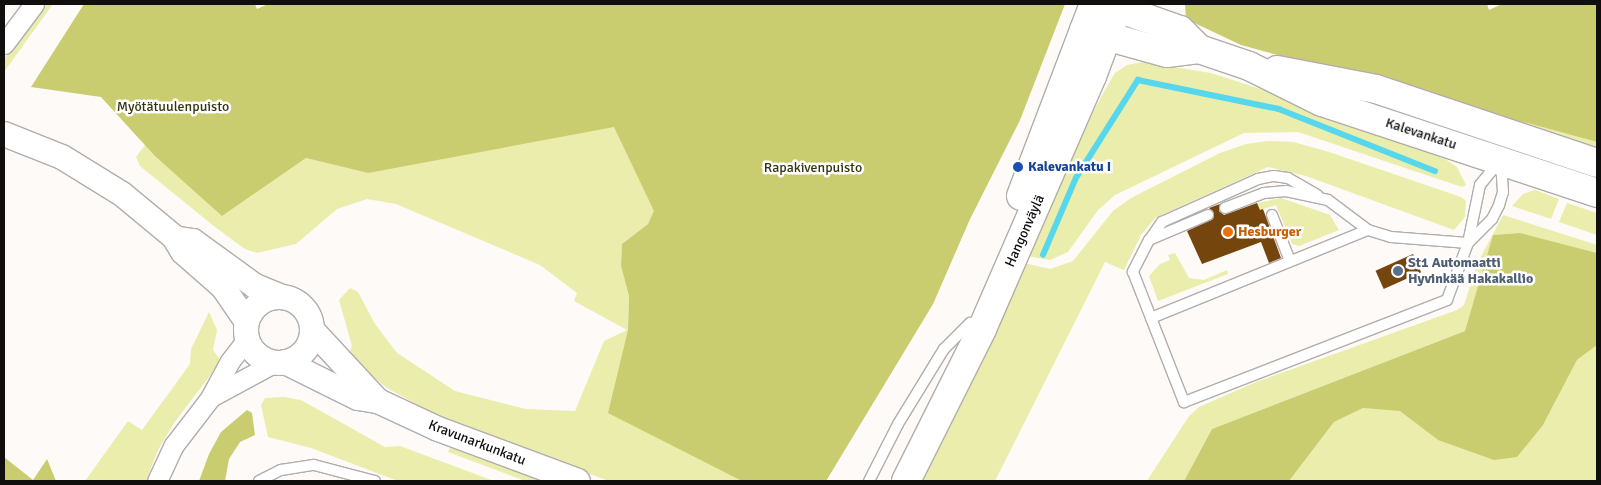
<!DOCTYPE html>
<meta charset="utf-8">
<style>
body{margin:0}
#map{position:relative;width:1601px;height:485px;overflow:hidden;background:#fefaf7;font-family:Signika,sans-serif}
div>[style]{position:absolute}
.green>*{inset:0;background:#ebedac}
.forest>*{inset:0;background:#cacc70}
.stream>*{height:5.5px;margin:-2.75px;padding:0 2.75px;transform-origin:2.75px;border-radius:2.75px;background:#56d7ed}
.building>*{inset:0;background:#75450e;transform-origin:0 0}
.roads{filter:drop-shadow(1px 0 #b1adab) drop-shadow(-1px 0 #b1adab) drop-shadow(0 1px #b1adab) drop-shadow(0 -1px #b1adab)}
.service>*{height:10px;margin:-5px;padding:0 5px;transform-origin:5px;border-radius:5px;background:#fff}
.minor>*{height:19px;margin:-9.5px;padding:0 9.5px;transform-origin:9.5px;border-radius:9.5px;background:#fff}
.tertiary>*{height:24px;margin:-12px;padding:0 12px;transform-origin:12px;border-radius:12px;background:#fff}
.tertiary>.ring{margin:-12px;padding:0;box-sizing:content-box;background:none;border:24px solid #fff;border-radius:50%}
.secondary>*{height:28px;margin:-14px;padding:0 14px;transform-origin:14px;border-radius:14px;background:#fff}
.trunk>*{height:28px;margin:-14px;padding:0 14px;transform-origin:14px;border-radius:14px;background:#fff}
.dots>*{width:14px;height:14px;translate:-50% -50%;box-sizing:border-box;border:2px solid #fff;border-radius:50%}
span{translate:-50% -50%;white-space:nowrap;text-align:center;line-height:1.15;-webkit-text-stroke:5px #fff;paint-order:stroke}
.park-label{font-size:14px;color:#34350d}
.street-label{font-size:14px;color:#100f0e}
.transit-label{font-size:14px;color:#164399;font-weight:700}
.left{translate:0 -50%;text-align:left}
.food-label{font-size:14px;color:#c56008;font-weight:700}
.service-label{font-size:14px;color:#4e5e75;font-weight:700}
.frame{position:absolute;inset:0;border:5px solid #100f0e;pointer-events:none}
</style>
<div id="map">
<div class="green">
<div style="clip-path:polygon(44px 4px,53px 4px,4px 72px,4px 59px)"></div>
<div style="clip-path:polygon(evenodd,268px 4px,222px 216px,306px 158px,368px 173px,1065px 4px,1020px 120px,970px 219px,933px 304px,826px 481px,609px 481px,451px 423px,387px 388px,348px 357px,352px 346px,339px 300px,350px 288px,358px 292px,375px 324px,397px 353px,455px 391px,526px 409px,575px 411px,604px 341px,627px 330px,574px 301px,577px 293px,540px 265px,396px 204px,367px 199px,337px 209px,296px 244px,257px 253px,245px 249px,215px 227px,140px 166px,136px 157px,145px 145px,101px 97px,268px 4px,653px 214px,628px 326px,629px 296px,621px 266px,622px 244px,648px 224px,653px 214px)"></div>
<div style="clip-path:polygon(1143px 62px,1211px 73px,1313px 106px,1364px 129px,1445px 159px,1457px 167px,1466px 185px,1462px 187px,1298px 132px,1244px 133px,1115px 195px,1098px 210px,1068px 252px,1050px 260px,1026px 256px,1068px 158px,1105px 90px,1115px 73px,1127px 65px)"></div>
<div style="clip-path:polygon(1413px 91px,1597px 142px,1597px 155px)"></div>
<div style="clip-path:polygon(1268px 141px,1293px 142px,1326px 151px,1461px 197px,1466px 201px,1465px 217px,1454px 230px,1306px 176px,1268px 167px,1155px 218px,1141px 235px,1124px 270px,1105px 262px,995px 481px,921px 481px,1024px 263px,1050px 269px,1073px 261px,1113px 211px,1131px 198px,1220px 153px,1246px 144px)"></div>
<div style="clip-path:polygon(1535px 190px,1559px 199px,1551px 219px,1512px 206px,1523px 194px)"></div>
<div style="clip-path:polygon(1281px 198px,1330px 215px,1339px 230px,1299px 246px,1292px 244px,1276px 205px,1260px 210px,1257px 203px)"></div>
<div style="clip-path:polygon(1567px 203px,1597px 213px,1597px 235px,1559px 222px)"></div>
<div style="clip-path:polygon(1503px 215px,1597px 245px,1597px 253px,1520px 233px,1494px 235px,1465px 331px,1212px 429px,1184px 481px,1147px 481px,1189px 416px,1199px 407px,1256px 382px,1457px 310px,1464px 305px,1477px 264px)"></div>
<div style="clip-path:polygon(1175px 253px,1189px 278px,1204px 280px,1227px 270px,1228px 274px,1158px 301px,1149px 276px,1160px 264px,1170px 260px,1168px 255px)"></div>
<div style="clip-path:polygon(209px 312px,217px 330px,213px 350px,221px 361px,174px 423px,158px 450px,146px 481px,85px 481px,128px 421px,142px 430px,190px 364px,191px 349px)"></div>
<div style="clip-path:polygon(1597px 345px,1597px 481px,1289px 481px,1334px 422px,1363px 408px,1400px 410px,1438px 440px,1543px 425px,1577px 360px)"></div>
<div style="clip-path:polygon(284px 397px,301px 400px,385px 447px,400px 446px,494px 481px,398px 481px,311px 448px,268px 437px,261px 405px,265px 398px)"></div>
<div style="clip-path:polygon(451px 445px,548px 481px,525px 481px,448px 452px)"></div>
</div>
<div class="forest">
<div style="clip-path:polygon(84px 4px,255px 4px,257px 9px,268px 4px,1065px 4px,1020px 120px,970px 219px,933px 304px,826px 481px,742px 481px,608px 413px,628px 330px,629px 296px,621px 266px,622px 244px,648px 224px,654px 211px,614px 127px,368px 173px,306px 158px,222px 216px,155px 156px,101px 97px,31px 87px)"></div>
<div style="clip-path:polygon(1185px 4px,1487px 4px,1489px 10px,1502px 4px,1597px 4px,1597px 142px,1241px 45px,1186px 19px)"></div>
<div style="clip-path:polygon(1520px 233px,1597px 253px,1597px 345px,1577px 360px,1543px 425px,1517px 457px,1494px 460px,1438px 440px,1400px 411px,1363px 408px,1334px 422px,1289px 481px,1184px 481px,1212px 429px,1465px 331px,1493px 235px)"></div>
<div style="clip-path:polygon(247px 410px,252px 413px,255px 435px,240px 442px,229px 459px,225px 481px,199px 481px,209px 454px,221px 432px)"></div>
<div style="clip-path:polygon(4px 457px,33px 480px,47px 459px,56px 481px,4px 481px)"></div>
</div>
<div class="stream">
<div style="left:1043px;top:255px;width:84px;rotate:-66.8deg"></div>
<div style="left:1076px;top:178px;width:116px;rotate:-57.7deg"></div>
<div style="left:1138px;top:80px;width:144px;rotate:11.6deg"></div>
<div style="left:1279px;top:109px;width:168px;rotate:21.7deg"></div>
</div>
<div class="building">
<div style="clip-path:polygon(1257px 203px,1260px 210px,1263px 209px,1281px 258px,1269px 263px,1261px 242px,1202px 264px,1187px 231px,1213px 219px,1214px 213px,1209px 208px,1220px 204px,1219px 211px,1224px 215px)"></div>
<div style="left:1413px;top:254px;width:20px;height:41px;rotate:66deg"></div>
</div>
<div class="roads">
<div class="service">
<div style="left:1225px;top:208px;width:42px;rotate:-21deg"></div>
<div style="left:1264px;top:193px;width:22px;rotate:-5deg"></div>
<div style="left:1286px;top:191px;width:43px;rotate:12.1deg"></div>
<div style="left:1328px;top:200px;width:50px;rotate:36.9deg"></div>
<div style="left:1368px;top:230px;width:24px;rotate:17deg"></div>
<div style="left:1391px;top:237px;width:77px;rotate:4.5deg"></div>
<div style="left:1468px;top:243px;width:34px;rotate:-45deg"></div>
<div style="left:1492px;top:219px;width:16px;rotate:-63deg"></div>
<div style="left:1499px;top:205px;width:14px;rotate:-73deg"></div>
<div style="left:1503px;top:192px;width:28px;rotate:-94deg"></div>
<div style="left:1208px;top:215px;width:64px;rotate:157deg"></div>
<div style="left:1149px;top:240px;width:36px;rotate:117deg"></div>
<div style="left:1133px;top:272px;width:140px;rotate:68.6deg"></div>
<div style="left:1184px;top:402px;width:282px;rotate:-21.2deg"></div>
<div style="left:1447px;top:300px;width:61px;rotate:-69.8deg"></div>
<div style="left:1468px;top:243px;width:59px;rotate:-78.3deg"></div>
<div style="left:1480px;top:185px;width:28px;rotate:-51deg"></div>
<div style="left:1272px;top:215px;width:49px;rotate:68.6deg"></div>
<div style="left:1150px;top:239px;width:21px;rotate:-55deg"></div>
<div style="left:1162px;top:222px;width:105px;rotate:-24.1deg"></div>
<div style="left:1258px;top:179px;width:16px;rotate:-11deg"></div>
<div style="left:1274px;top:176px;width:14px;rotate:8deg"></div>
<div style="left:1288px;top:178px;width:34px;rotate:30deg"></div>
<div style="left:1151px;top:318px;width:234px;rotate:-22.1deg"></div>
<div style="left:259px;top:481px;width:25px;rotate:-27deg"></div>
<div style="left:281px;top:470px;width:33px;rotate:-9deg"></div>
<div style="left:314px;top:465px;width:63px;rotate:14.7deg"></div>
<div style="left:869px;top:481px;width:64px;rotate:-63deg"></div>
<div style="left:898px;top:424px;width:88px;rotate:-58.5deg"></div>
<div style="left:944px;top:349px;width:37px;rotate:-45deg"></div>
</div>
<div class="minor">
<div style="left:4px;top:44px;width:50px;rotate:-53.1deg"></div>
<div style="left:211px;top:397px;width:72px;rotate:-28.4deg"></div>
<div style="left:157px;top:481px;width:40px;rotate:-65deg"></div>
<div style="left:174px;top:445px;width:59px;rotate:-52.5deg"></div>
<div style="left:210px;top:398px;width:42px;rotate:-61.6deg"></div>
<div style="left:230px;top:361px;width:28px;rotate:-52deg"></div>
</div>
<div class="tertiary">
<div style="left:4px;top:134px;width:62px;rotate:21.6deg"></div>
<div style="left:62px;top:157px;width:70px;rotate:31.7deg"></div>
<div style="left:122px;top:194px;width:67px;rotate:39.6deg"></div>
<div style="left:174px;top:237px;width:17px;rotate:59deg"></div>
<div style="left:183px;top:252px;width:53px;rotate:41.2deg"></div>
<div style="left:223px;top:287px;width:42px;rotate:55.6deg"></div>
<div style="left:180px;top:239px;width:13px;rotate:9deg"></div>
<div style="left:193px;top:241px;width:77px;rotate:36deg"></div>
<div style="left:255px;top:286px;width:27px;rotate:22deg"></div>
<div class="ring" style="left:246px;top:297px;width:42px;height:42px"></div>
<div style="left:313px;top:331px;width:96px;rotate:47.1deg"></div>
<div style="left:285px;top:362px;width:81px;rotate:26.3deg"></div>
<div style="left:358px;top:398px;width:20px;rotate:9deg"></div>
<div style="left:378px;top:401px;width:66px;rotate:25deg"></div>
<div style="left:438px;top:429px;width:149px;rotate:20.4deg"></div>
</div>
<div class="secondary">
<div style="left:1106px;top:4px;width:78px;rotate:19.4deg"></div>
<div style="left:1180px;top:30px;width:27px;rotate:45deg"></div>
<div style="left:1199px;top:49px;width:53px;rotate:18.8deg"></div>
<div style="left:1249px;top:66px;width:81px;rotate:26.3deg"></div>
<div style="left:1322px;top:102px;width:290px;rotate:18.3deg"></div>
<div style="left:1084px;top:30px;width:86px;rotate:15.5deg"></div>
<div style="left:1167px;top:53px;width:32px;rotate:-7deg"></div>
<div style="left:1277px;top:70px;width:101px;rotate:10.9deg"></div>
<div style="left:1376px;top:89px;width:233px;rotate:18.5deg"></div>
</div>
<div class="trunk">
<div style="left:1021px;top:196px;width:205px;rotate:-69.2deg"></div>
<div style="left:906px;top:481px;width:170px;rotate:-63.4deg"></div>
<div style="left:982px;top:329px;width:276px;rotate:-66.5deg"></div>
<div style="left:1092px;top:76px;width:77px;rotate:-69.4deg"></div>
</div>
</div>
<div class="dots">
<div style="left:1018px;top:167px;background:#1a4fb4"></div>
<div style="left:1228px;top:232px;background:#e8710a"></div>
<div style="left:1398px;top:271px;background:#5c6f8a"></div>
</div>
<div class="park-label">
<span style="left:173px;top:107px">Myötätuulenpuisto</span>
<span style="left:813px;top:168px">Rapakivenpuisto</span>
</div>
<div class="street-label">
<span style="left:1421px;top:134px;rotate:18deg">Kalevankatu</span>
<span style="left:1025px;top:231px;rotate:-66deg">Hangonväylä</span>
<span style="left:477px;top:443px;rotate:21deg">Kravunarkunkatu</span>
</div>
<div class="transit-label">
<span class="left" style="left:1028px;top:167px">Kalevankatu I</span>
</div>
<div class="food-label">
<span class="left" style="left:1238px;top:232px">Hesburger</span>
</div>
<div class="service-label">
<span class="left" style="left:1408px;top:271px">St1 Automaatti<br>Hyvinkää Hakakallio</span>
</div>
<div class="frame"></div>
</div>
